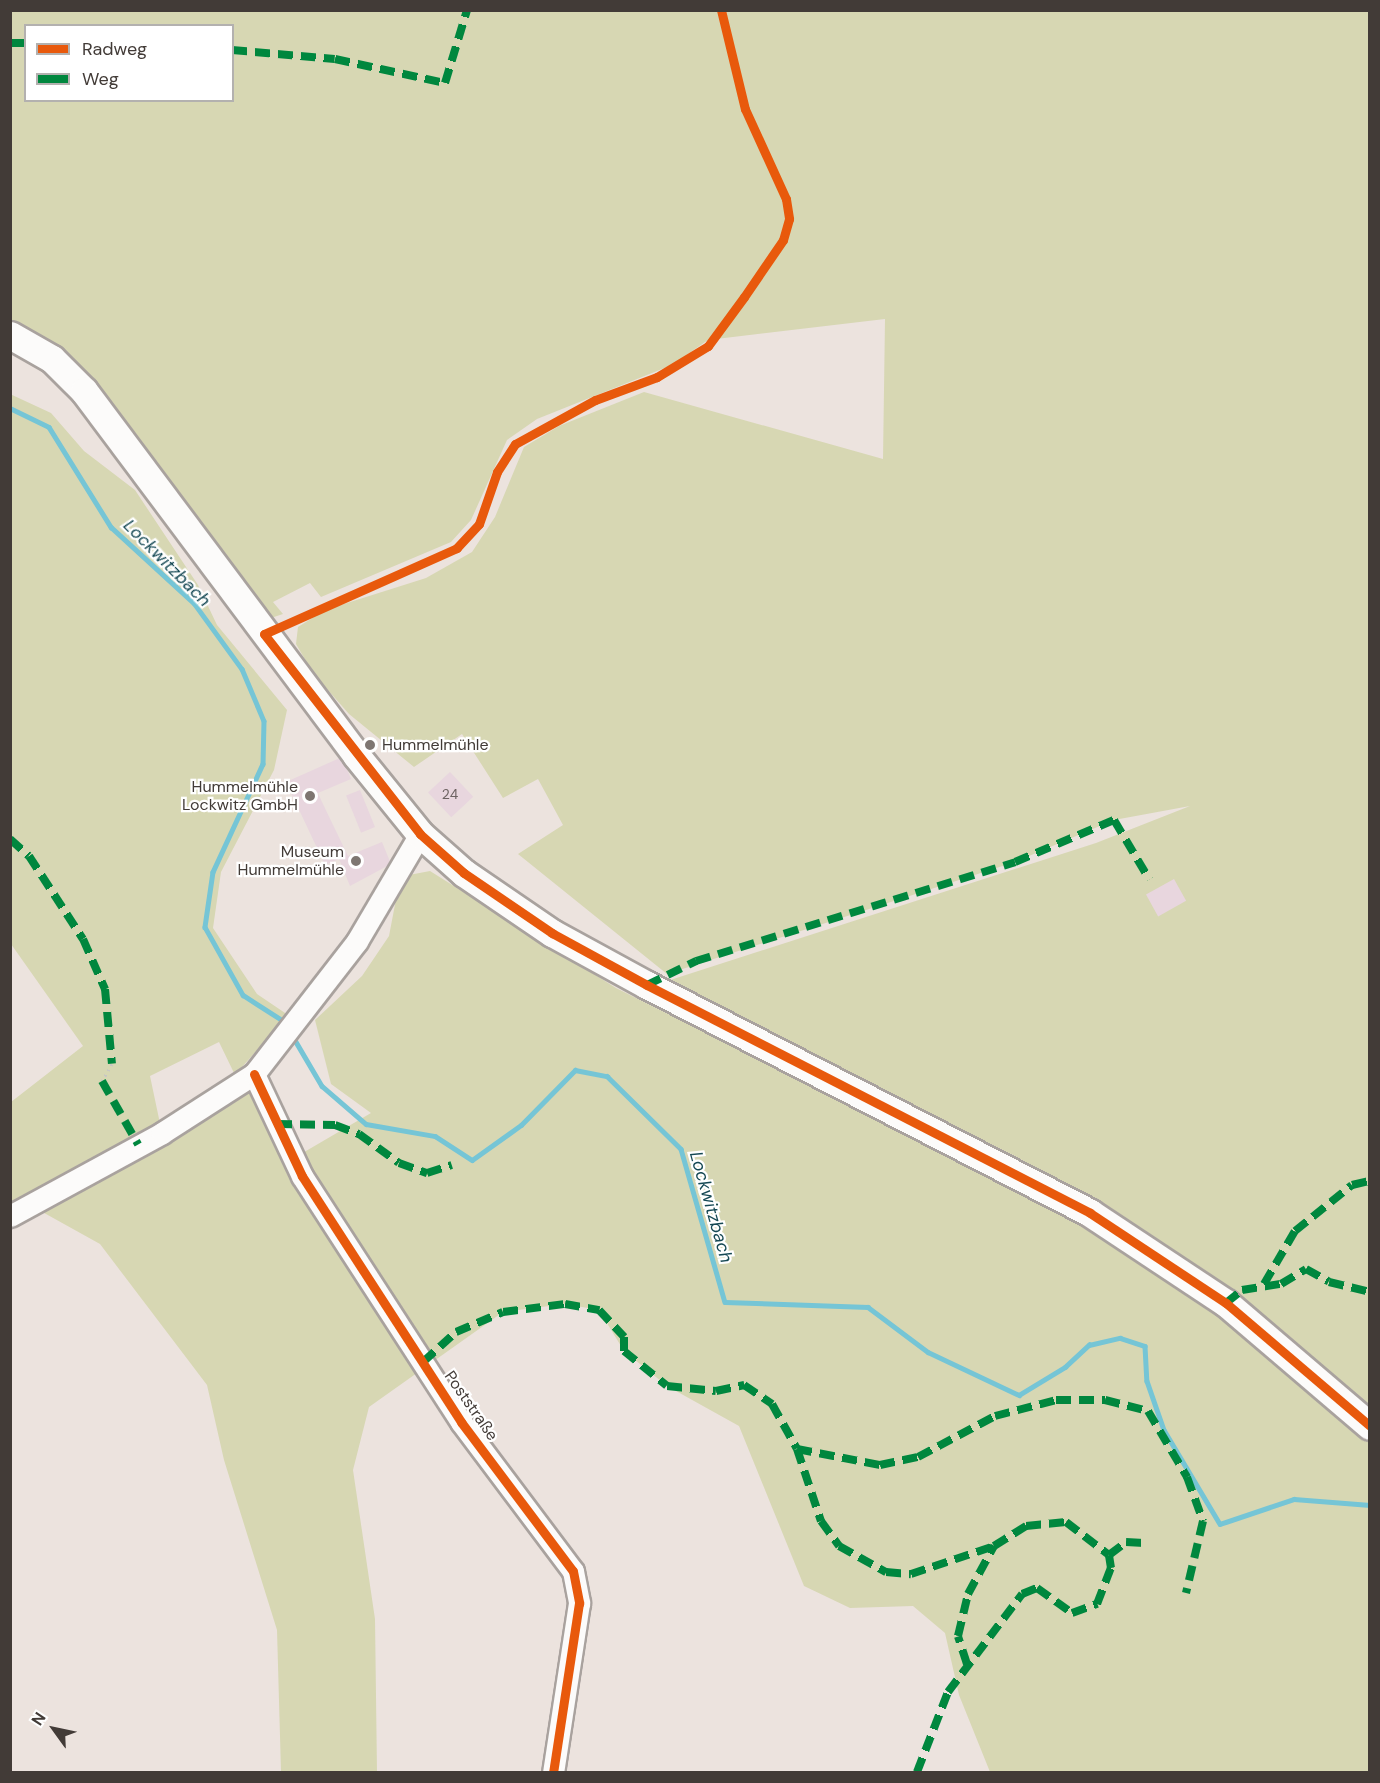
<!DOCTYPE html>
<meta charset="utf-8">
<style>
body{margin:0}
#map{position:relative;width:1380px;height:1783px;overflow:hidden;background:#ece3de;font-family:"DM Sans",sans-serif}
div>[style]{position:absolute}
.green>*{inset:0;background:#d7d7b3}
.stream>*{height:4.5px;margin:-2.25px;padding:0 2.25px;transform-origin:2.25px;border-radius:2.25px;background:#75c5d6}
.building>*{inset:0;background:#e8d6de;transform-origin:0 0}
.path>*{height:3px;margin-top:-1.5px;transform-origin:0;background:repeating-linear-gradient(90deg,#c8c6c4 0 1.5px,transparent 0 6px)}
.roads{filter:drop-shadow(2px 0 #a9a29e) drop-shadow(-2px 0 #a9a29e) drop-shadow(0 2px #a9a29e) drop-shadow(0 -2px #a9a29e)}
.minor>*{height:21px;margin:-10.5px;padding:0 10.5px;transform-origin:10.5px;border-radius:10.5px;background:#fcfbfa}
.major>*{height:27px;margin:-13.5px;padding:0 13.5px;transform-origin:13.5px;border-radius:13.5px;background:#fcfbfa}
.quiet>*{height:8px;margin-top:-4px;transform-origin:0;background:repeating-linear-gradient(90deg,#00873e 0 15px,transparent 0 23px)}
.cycleway>*{height:9px;margin:-4.5px;padding:0 4.5px;transform-origin:4.5px;border-radius:4.5px;background:#e8590c}
.dots>*{width:16px;height:16px;translate:-50% -50%;box-sizing:border-box;border:3px solid #fff;border-radius:50%}
span{translate:-50% -50%;white-space:nowrap;text-align:center;line-height:1.15;-webkit-text-stroke:4.5px #fff;paint-order:stroke}
.number-label{font-size:14px;color:#6c6261}
.number-label span{-webkit-text-stroke-width:0}
.poi-label{font-size:16px;color:#423b37}
.left{translate:0 -50%;text-align:left}
.right{translate:-100% -50%;text-align:right}
.street-label{font-size:16px;color:#423b37}
.water-label{font-size:18px;color:#164954;font-style:italic}
.frame{position:absolute;inset:0;border:12px solid #423b37;pointer-events:none}
.legend{position:absolute;left:24px;top:24px;width:210px;height:78px;box-sizing:border-box;background:#fff;border:2px solid #b3b1af;margin:0;padding:8px 10px;list-style:none;font-size:18px;color:#423b37}
.legend li{display:flex;align-items:center;gap:12px;height:30px}
.legend b{width:30px;border:2px solid #b3b1af}
.north{position:absolute;left:24px;top:1699px;width:60px;height:60px;-webkit-text-stroke:4px #fff;paint-order:stroke;rotate:303deg;font-size:16px;font-weight:700;line-height:24px;text-align:center;color:#423b37}
.north::after{content:'';display:block;margin:auto;width:21px;height:27px;background:#423b37;clip-path:polygon(50% 0,100% 100%,50% 72%,0 100%)}
</style>
<div id="map">
<div class="green">
<div style="clip-path:polygon(evenodd,11px 11px,1369px 11px,1369px 1772px,990px 1772px,959px 1695px,945px 1633px,913px 1606px,850px 1608px,804px 1586px,739px 1426px,667px 1386px,624px 1351px,599px 1310px,565px 1304px,503px 1312px,369px 1407px,353px 1470px,375px 1619px,377px 1772px,281px 1772px,277px 1630px,224px 1460px,207px 1385px,100px 1244px,28px 1204px,11px 1216px,11px 1102px,83px 1046px,11px 944px,10px 394px,51px 413px,84px 451px,135px 490px,198px 585px,217px 625px,287px 710px,274px 770px,221px 872px,213px 928px,257px 994px,288px 1015px,235px 1075px,219px 1042px,150px 1076px,162px 1133px,254px 1074px,294px 1158px,371px 1113px,331px 1084px,315px 1020px,362px 976px,389px 936px,397px 894px,409px 875px,430px 871px,616px 988px,1045px 1202px,1128px 1253px,1085px 1198px,1015px 1156px,661px 983px,1096px 843px,1190px 806px,1114px 820px,1015px 862px,667px 974px,518px 854px,563px 825px,538px 779px,503px 798px,462px 734px,414px 767px,349px 714px,313px 673px,296px 644px,298px 627px,325px 610px,426px 578px,472px 552px,495px 517px,524px 447px,559px 426px,644px 392px,883px 459px,885px 319px,708px 340px,672px 365px,537px 419px,507px 440px,471px 520px,451px 542px,321px 597px,310px 583px,273px 602px,283px 614px,265px 620px,11px 326px,11px 11px,26px 26px,232px 26px,232px 100px,26px 100px,26px 26px)"></div>
</div>
<div class="stream">
<div style="left:10px;top:408px;width:43px;rotate:26deg"></div>
<div style="left:49px;top:427px;width:118px;rotate:58.2deg"></div>
<div style="left:111px;top:527px;width:113px;rotate:42.5deg"></div>
<div style="left:194px;top:603px;width:82px;rotate:54deg"></div>
<div style="left:242px;top:669px;width:56px;rotate:67.1deg"></div>
<div style="left:264px;top:721px;width:43px;rotate:91.3deg"></div>
<div style="left:263px;top:764px;width:119px;rotate:114.8deg"></div>
<div style="left:213px;top:872px;width:56px;rotate:98.3deg"></div>
<div style="left:205px;top:927px;width:78px;rotate:60.8deg"></div>
<div style="left:243px;top:995px;width:50px;rotate:32.7deg"></div>
<div style="left:292px;top:1035px;width:59px;rotate:59.5deg"></div>
<div style="left:322px;top:1086px;width:58px;rotate:40.8deg"></div>
<div style="left:366px;top:1124px;width:70px;rotate:9.9deg"></div>
<div style="left:435px;top:1136px;width:44px;rotate:33deg"></div>
<div style="left:472px;top:1160px;width:60px;rotate:-35.5deg"></div>
<div style="left:521px;top:1125px;width:77px;rotate:-45.5deg"></div>
<div style="left:575px;top:1070px;width:33px;rotate:11deg"></div>
<div style="left:607px;top:1076px;width:104px;rotate:44.6deg"></div>
<div style="left:681px;top:1149px;width:159px;rotate:74deg"></div>
<div style="left:725px;top:1302px;width:143px;rotate:2deg"></div>
<div style="left:868px;top:1307px;width:75px;rotate:36.9deg"></div>
<div style="left:928px;top:1352px;width:101px;rotate:25.3deg"></div>
<div style="left:1019px;top:1395px;width:54px;rotate:-31.3deg"></div>
<div style="left:1065px;top:1367px;width:33px;rotate:-43deg"></div>
<div style="left:1089px;top:1345px;width:32px;rotate:-13deg"></div>
<div style="left:1120px;top:1338px;width:26px;rotate:18deg"></div>
<div style="left:1145px;top:1346px;width:35px;rotate:87deg"></div>
<div style="left:1147px;top:1381px;width:52px;rotate:70.9deg"></div>
<div style="left:1164px;top:1430px;width:109px;rotate:59.2deg"></div>
<div style="left:1220px;top:1524px;width:78px;rotate:-18.7deg"></div>
<div style="left:1294px;top:1499px;width:76px;rotate:4.5deg"></div>
</div>
<div class="building">
<div style="clip-path:polygon(342px 757px,351px 779px,318px 793px,322px 802px,348px 856px,382px 842px,391px 864px,350px 886px,339px 859px,325px 865px,286px 782px)"></div>
<div style="left:450px;top:772px;width:34px;height:30px;rotate:47deg"></div>
<div style="left:360px;top:790px;width:40px;height:15px;rotate:68deg"></div>
<div style="left:1174px;top:879px;width:25px;height:32px;rotate:61deg"></div>
</div>
<div class="path">
<div style="left:102px;top:1081px;width:20px;rotate:-60deg"></div>
</div>
<div class="roads">
<div class="minor">
<div style="left:254px;top:1074px;width:113px;rotate:64.8deg"></div>
<div style="left:302px;top:1176px;width:293px;rotate:57.1deg"></div>
<div style="left:461px;top:1422px;width:186px;rotate:53.1deg"></div>
<div style="left:573px;top:1571px;width:33px;rotate:79deg"></div>
<div style="left:579px;top:1603px;width:171px;rotate:98.7deg"></div>
<div style="left:10px;top:1216px;width:173px;rotate:-28.6deg"></div>
<div style="left:162px;top:1133px;width:109px;rotate:-32.7deg"></div>
<div style="left:254px;top:1074px;width:168px;rotate:-52.2deg"></div>
<div style="left:357px;top:941px;width:124px;rotate:-59.5deg"></div>
</div>
<div class="major">
<div style="left:10px;top:335px;width:48px;rotate:29.7deg"></div>
<div style="left:52px;top:359px;width:45px;rotate:45deg"></div>
<div style="left:84px;top:391px;width:454px;rotate:53.2deg"></div>
<div style="left:356px;top:755px;width:102px;rotate:51deg"></div>
<div style="left:420px;top:834px;width:59px;rotate:41.6deg"></div>
<div style="left:464px;top:873px;width:107px;rotate:34.3deg"></div>
<div style="left:552px;top:933px;width:108px;rotate:28.7deg"></div>
<div style="left:647px;top:985px;width:498px;rotate:27.2deg"></div>
<div style="left:1090px;top:1213px;width:163px;rotate:33.5deg"></div>
<div style="left:1226px;top:1303px;width:189px;rotate:40.5deg"></div>
</div>
</div>
<div class="quiet">
<div style="left:10px;top:43px;width:16px"></div>
<div style="left:232px;top:50px;width:103px;rotate:5deg"></div>
<div style="left:335px;top:59px;width:113px;rotate:12.3deg"></div>
<div style="left:445px;top:83px;width:76px;rotate:-73.2deg"></div>
<div style="left:10px;top:839px;width:25px;rotate:42deg"></div>
<div style="left:29px;top:856px;width:99px;rotate:57deg"></div>
<div style="left:83px;top:939px;width:55px;rotate:66.3deg"></div>
<div style="left:105px;top:989px;width:75px;rotate:84.7deg"></div>
<div style="left:647px;top:985px;width:55px;rotate:-26.1deg"></div>
<div style="left:696px;top:961px;width:334px;rotate:-17.2deg"></div>
<div style="left:1015px;top:862px;width:108px;rotate:-23deg"></div>
<div style="left:1114px;top:820px;width:69px;rotate:59.3deg"></div>
<div style="left:102px;top:1081px;width:73px;rotate:60.3deg"></div>
<div style="left:277px;top:1124px;width:58px;rotate:1deg"></div>
<div style="left:335px;top:1125px;width:26px;rotate:21deg"></div>
<div style="left:359px;top:1134px;width:49px;rotate:35.9deg"></div>
<div style="left:399px;top:1163px;width:30px;rotate:20deg"></div>
<div style="left:427px;top:1173px;width:26px;rotate:-18deg"></div>
<div style="left:1264px;top:1284px;width:61px;rotate:-59.7deg"></div>
<div style="left:1295px;top:1231px;width:73px;rotate:-38.9deg"></div>
<div style="left:1352px;top:1185px;width:18px;rotate:-13deg"></div>
<div style="left:1226px;top:1303px;width:21px;rotate:-39deg"></div>
<div style="left:1242px;top:1290px;width:39px;rotate:-9deg"></div>
<div style="left:1281px;top:1284px;width:29px;rotate:-31deg"></div>
<div style="left:1306px;top:1269px;width:26px;rotate:29deg"></div>
<div style="left:1329px;top:1282px;width:42px;rotate:13.7deg"></div>
<div style="left:423px;top:1362px;width:45px;rotate:-42.3deg"></div>
<div style="left:456px;top:1332px;width:51px;rotate:-23.1deg"></div>
<div style="left:503px;top:1312px;width:63px;rotate:-7.4deg"></div>
<div style="left:565px;top:1304px;width:35px;rotate:10deg"></div>
<div style="left:599px;top:1310px;width:37px;rotate:47deg"></div>
<div style="left:624px;top:1337px;width:14px;rotate:90deg"></div>
<div style="left:624px;top:1351px;width:55px;rotate:39.1deg"></div>
<div style="left:667px;top:1386px;width:49px;rotate:5.8deg"></div>
<div style="left:716px;top:1391px;width:29px;rotate:-12deg"></div>
<div style="left:744px;top:1385px;width:34px;rotate:34deg"></div>
<div style="left:772px;top:1404px;width:51px;rotate:60.9deg"></div>
<div style="left:797px;top:1449px;width:76px;rotate:71.6deg"></div>
<div style="left:821px;top:1521px;width:31px;rotate:54deg"></div>
<div style="left:839px;top:1546px;width:54px;rotate:29deg"></div>
<div style="left:886px;top:1572px;width:25px;rotate:5deg"></div>
<div style="left:911px;top:1574px;width:88px;rotate:-18.6deg"></div>
<div style="left:994px;top:1546px;width:38px;rotate:-32deg"></div>
<div style="left:1026px;top:1526px;width:40px;rotate:-5.7deg"></div>
<div style="left:1066px;top:1522px;width:54px;rotate:37.5deg"></div>
<div style="left:797px;top:1449px;width:85px;rotate:10.9deg"></div>
<div style="left:880px;top:1465px;width:39px;rotate:-12deg"></div>
<div style="left:918px;top:1457px;width:87px;rotate:-28deg"></div>
<div style="left:995px;top:1416px;width:63px;rotate:-14.7deg"></div>
<div style="left:1056px;top:1400px;width:49px"></div>
<div style="left:1105px;top:1400px;width:44px;rotate:14.3deg"></div>
<div style="left:1148px;top:1411px;width:77px;rotate:59.4deg"></div>
<div style="left:1187px;top:1477px;width:47px;rotate:70deg"></div>
<div style="left:1203px;top:1521px;width:74px;rotate:103.3deg"></div>
<div style="left:967px;top:1664px;width:29px;rotate:-108deg"></div>
<div style="left:958px;top:1636px;width:43px;rotate:-76.6deg"></div>
<div style="left:968px;top:1594px;width:55px;rotate:-61.6deg"></div>
<div style="left:917px;top:1772px;width:86px;rotate:-68.8deg"></div>
<div style="left:948px;top:1692px;width:123px;rotate:-52.9deg"></div>
<div style="left:1022px;top:1594px;width:16px;rotate:-22deg"></div>
<div style="left:1037px;top:1588px;width:43px;rotate:35.5deg"></div>
<div style="left:1072px;top:1613px;width:27px;rotate:-20deg"></div>
<div style="left:1097px;top:1604px;width:39px;rotate:-69deg"></div>
<div style="left:1111px;top:1568px;width:13px;rotate:-99deg"></div>
<div style="left:1109px;top:1555px;width:21px;rotate:-37deg"></div>
<div style="left:1126px;top:1542px;width:18px;rotate:3deg"></div>
</div>
<div class="cycleway">
<div style="left:721px;top:10px;width:102px;rotate:76.4deg"></div>
<div style="left:745px;top:109px;width:99px;rotate:65.5deg"></div>
<div style="left:786px;top:199px;width:20px;rotate:81deg"></div>
<div style="left:789px;top:219px;width:22px;rotate:106deg"></div>
<div style="left:783px;top:240px;width:69px;rotate:124.4deg"></div>
<div style="left:744px;top:297px;width:61px;rotate:126.3deg"></div>
<div style="left:708px;top:346px;width:60px;rotate:148.7deg"></div>
<div style="left:657px;top:377px;width:66px;rotate:159.6deg"></div>
<div style="left:595px;top:400px;width:91px;rotate:151.2deg"></div>
<div style="left:515px;top:444px;width:33px;rotate:123deg"></div>
<div style="left:497px;top:472px;width:55px;rotate:109.1deg"></div>
<div style="left:479px;top:524px;width:33px;rotate:133deg"></div>
<div style="left:457px;top:548px;width:211px;rotate:156deg"></div>
<div style="left:264px;top:634px;width:254px;rotate:52deg"></div>
<div style="left:420px;top:834px;width:59px;rotate:41.6deg"></div>
<div style="left:464px;top:873px;width:107px;rotate:34.3deg"></div>
<div style="left:552px;top:933px;width:108px;rotate:28.7deg"></div>
<div style="left:647px;top:985px;width:498px;rotate:27.2deg"></div>
<div style="left:1090px;top:1213px;width:163px;rotate:33.5deg"></div>
<div style="left:1226px;top:1303px;width:189px;rotate:40.5deg"></div>
<div style="left:254px;top:1074px;width:113px;rotate:64.8deg"></div>
<div style="left:302px;top:1176px;width:293px;rotate:57.1deg"></div>
<div style="left:461px;top:1422px;width:186px;rotate:53.1deg"></div>
<div style="left:573px;top:1571px;width:33px;rotate:79deg"></div>
<div style="left:579px;top:1603px;width:171px;rotate:98.7deg"></div>
</div>
<div class="dots">
<div style="left:370px;top:745px;background:#7e7671"></div>
<div style="left:310px;top:796px;background:#7e7671"></div>
<div style="left:356px;top:861px;background:#7e7671"></div>
</div>
<div class="number-label">
<span style="left:450px;top:794px">24</span>
</div>
<div class="poi-label">
<span class="left" style="left:382px;top:745px">Hummelmühle</span>
<span class="right" style="left:298px;top:796px">Hummelmühle<br>Lockwitz GmbH</span>
<span class="right" style="left:344px;top:861px">Museum<br>Hummelmühle</span>
</div>
<div class="street-label">
<span style="left:471px;top:1406px;rotate:55deg">Poststraße</span>
</div>
<div class="water-label">
<span style="left:167px;top:563px;rotate:45deg">Lockwitzbach</span>
<span style="left:711px;top:1207px;rotate:74deg">Lockwitzbach</span>
</div>
<div class="frame"></div>
<ul class="legend">
<li><b style="height:8px;background:#e8590c"></b>Radweg</li>
<li><b style="height:8px;background:#00873e"></b>Weg</li>
</ul>
<div class="north">N</div>
</div>
